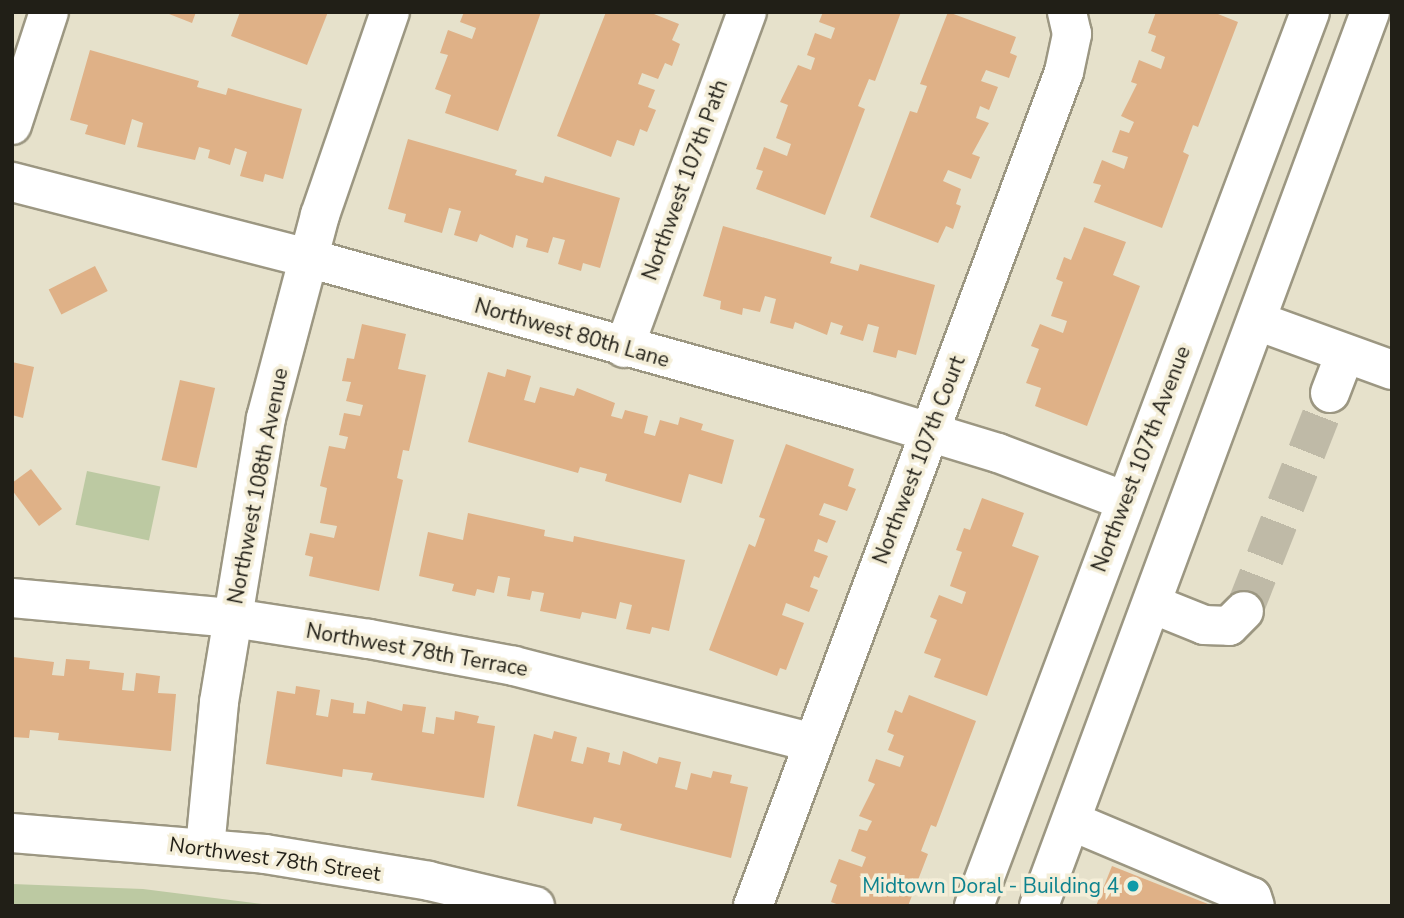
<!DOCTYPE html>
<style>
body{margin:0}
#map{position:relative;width:1404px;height:918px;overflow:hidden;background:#e6e1cb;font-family:"Nunito Sans",sans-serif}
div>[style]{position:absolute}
.green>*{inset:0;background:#bcc9a2;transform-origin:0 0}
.building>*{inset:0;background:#dfb187;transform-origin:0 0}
.minor-tunnel>*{height:38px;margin-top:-19px;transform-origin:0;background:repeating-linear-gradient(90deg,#bfbaa7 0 38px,transparent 0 57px)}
.roads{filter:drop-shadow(2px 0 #9c9782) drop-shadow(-2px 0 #9c9782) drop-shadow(0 2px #9c9782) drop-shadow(0 -2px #9c9782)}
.minor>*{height:38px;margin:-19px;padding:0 19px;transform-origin:19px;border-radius:19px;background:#fff}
.major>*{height:38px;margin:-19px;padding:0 19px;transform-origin:19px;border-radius:19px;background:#fff}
.dots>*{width:19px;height:19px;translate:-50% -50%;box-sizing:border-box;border:4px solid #f4eed8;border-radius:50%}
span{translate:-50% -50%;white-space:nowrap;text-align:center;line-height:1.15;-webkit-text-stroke:7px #f4eed8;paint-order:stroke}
.street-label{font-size:21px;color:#211f17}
.culture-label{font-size:21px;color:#0d838f}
.right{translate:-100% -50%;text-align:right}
.frame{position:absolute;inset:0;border:14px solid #211f17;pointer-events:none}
</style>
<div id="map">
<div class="green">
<div style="left:87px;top:471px;width:75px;height:55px;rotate:12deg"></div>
<div style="clip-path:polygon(12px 884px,143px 889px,278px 906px,12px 906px)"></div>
</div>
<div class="building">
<div style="clip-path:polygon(164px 12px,196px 12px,192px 23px)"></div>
<div style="clip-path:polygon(240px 12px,328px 12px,307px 65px,231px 36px)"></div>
<div style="clip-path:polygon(464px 12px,541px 12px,498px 131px,445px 113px,451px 95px,435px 89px,448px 55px,440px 53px,448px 30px,472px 39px,476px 28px,460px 22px)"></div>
<div style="clip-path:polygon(606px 12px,649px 12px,679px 24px,672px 40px,680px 44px,672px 66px,665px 63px,658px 79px,642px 73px,638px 84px,655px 90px,648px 107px,656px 110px,647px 132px,640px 129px,634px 146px,617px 140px,611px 157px,557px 136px)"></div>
<div style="clip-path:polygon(823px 12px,901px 12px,875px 81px,869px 79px,858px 106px,865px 109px,825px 215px,756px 189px,763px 171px,756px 169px,764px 147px,787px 156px,791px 144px,776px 138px,788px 105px,780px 102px,798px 65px,811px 70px,815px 58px,807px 55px,815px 33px,831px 39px,835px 28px,819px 22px)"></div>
<div style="clip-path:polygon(948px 12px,1016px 37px,1010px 53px,1017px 56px,1009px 78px,986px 70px,981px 81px,998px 87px,989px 110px,980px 106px,976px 118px,989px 123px,972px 154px,980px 157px,971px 179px,948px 170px,943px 181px,961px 189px,956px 204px,961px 206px,953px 229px,946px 226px,938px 243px,870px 217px,910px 111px,917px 113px,927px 86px,920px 84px)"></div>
<div style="clip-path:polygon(1156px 12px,1213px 12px,1238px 22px,1198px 127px,1193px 125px,1183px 152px,1189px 155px,1162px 228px,1094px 202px,1101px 185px,1093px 183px,1102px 160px,1124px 169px,1128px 157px,1112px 152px,1120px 130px,1129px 133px,1134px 122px,1121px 116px,1137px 84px,1131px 82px,1139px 60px,1161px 69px,1165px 57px,1151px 51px,1156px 36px,1148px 33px)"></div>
<div style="clip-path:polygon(90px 50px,199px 81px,197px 87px,226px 95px,228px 88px,302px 109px,283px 179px,265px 174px,263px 182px,240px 176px,247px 152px,235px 148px,230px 165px,208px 158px,210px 150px,199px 147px,195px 160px,137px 147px,143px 123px,132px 119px,125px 145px,85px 134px,88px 125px,70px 120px)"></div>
<div style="clip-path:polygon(408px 139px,517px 170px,515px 175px,543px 183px,545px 176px,620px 198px,600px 268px,583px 263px,581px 271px,558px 264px,565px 240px,553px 237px,548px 253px,526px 247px,528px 239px,516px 235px,513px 248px,480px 234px,477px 242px,454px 235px,461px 211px,449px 208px,442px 233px,404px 222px,406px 214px,388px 209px)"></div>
<div style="clip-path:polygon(723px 226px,832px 257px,830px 263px,858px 271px,860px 264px,935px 285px,916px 355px,898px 350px,896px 358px,873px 352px,879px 327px,868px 324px,863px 341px,840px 334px,843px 326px,831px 322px,827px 335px,795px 322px,793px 329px,770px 323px,776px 299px,765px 296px,760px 312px,743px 308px,742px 315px,720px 309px,721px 301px,703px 296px)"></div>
<div style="clip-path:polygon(1084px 227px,1126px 242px,1113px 275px,1140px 286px,1087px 426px,1035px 406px,1041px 388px,1026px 383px,1039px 349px,1031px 346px,1040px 324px,1063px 333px,1067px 321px,1051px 316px,1063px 282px,1056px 279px,1064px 257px,1071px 260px)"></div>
<div style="left:95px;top:266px;width:28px;height:52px;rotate:63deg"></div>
<div style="clip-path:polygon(362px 324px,406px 334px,398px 369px,426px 375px,409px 451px,403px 450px,397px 478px,403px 480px,379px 591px,309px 576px,313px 557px,305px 555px,310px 533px,334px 538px,337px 526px,320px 523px,327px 488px,320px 486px,329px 446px,345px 449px,348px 437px,339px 435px,344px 413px,360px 416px,363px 405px,346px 401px,351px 382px,342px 381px,347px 358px,354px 359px)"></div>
<div style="clip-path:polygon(12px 362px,34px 367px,23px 418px,12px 415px)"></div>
<div style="clip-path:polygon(507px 369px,531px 376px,524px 400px,535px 403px,540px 387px,574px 396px,577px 388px,615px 403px,611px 416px,622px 419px,625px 410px,648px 416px,644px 433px,655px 436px,660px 420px,678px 425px,680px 417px,703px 424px,701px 430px,734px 440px,722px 484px,689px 474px,681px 503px,605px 481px,607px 474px,580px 467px,578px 473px,468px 442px,488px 372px,505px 377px)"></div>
<div style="left:180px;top:380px;width:36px;height:82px;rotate:13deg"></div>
<div style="clip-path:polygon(786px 444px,854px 469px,848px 486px,856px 489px,847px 511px,824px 503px,819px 515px,836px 521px,827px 543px,818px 539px,814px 551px,828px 556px,819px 578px,814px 576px,810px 587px,818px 590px,809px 612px,786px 603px,782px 615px,804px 623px,786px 670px,780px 668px,777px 676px,709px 650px,749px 544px,755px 547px,765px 519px,759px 517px)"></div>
<div style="clip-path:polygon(31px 469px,62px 509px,39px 526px,12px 490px,12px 483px)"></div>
<div style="clip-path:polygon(982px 498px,1024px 513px,1012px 546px,1039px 556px,987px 696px,934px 677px,941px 659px,924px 653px,937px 620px,930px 617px,939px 595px,962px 604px,966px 592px,950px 586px,962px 552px,956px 550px,964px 528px,970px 530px)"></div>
<div style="clip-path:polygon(468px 513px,545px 530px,544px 536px,573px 542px,574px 536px,685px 560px,669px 631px,652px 627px,650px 634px,626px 629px,632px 605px,620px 602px,616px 619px,582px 612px,580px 619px,540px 611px,544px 593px,532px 591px,530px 600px,507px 596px,510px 578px,498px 576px,494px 593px,477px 589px,475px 596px,452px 591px,454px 584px,419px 576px,428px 532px,463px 540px)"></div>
<div style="clip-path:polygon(13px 657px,54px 662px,52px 675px,64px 676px,66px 659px,90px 661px,89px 669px,124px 673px,122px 690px,134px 691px,136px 673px,160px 676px,158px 693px,176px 694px,171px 751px,58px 740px,59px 733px,30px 730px,29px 738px,12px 737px)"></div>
<div style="clip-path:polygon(296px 686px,320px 690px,316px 715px,328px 717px,331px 699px,354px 703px,353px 713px,365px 714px,367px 701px,402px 711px,403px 704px,426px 707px,422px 732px,434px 734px,436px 717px,454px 720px,455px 711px,479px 716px,477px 723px,495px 726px,484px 798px,371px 780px,373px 773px,343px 769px,342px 777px,266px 764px,277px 691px,295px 694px)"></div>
<div style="clip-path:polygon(909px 695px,976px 721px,936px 827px,931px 825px,921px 851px,928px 854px,908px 906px,842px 906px,831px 902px,837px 885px,830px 882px,839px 859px,862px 867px,866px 857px,851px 851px,859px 829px,867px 831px,872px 821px,859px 816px,875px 784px,868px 781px,876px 759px,900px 767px,904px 756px,888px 750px,894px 735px,887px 732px,895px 710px,902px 713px)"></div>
<div style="clip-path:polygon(554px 731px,577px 737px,571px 761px,583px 764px,587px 747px,610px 753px,608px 762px,620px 765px,623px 751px,657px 764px,659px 757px,681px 762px,675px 787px,687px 790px,691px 773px,711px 778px,713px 771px,732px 775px,730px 783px,748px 787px,731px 858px,620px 830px,622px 824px,594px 817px,592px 824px,517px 806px,534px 734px,552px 739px)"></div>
<div style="clip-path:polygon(1112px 866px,1213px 906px,1096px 906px)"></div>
</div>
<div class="minor-tunnel">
<div style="left:1244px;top:611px;width:234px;rotate:-68.5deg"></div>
</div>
<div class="roads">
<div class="minor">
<div style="left:12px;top:125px;width:119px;rotate:-71.9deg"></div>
<div style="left:12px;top:182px;width:306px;rotate:14.4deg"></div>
<div style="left:308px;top:258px;width:576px;rotate:15.51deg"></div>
<div style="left:863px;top:412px;width:141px;rotate:16.9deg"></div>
<div style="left:998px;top:453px;width:136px;rotate:20.7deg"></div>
<div style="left:1257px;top:321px;width:144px;rotate:19.9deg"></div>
<div style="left:624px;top:348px;width:358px;rotate:-69.9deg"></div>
<div style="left:1330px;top:393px;width:42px;rotate:-69deg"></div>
<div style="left:12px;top:598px;width:222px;rotate:5.2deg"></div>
<div style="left:233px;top:618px;width:138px;rotate:8.8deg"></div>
<div style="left:369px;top:639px;width:147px;rotate:10.5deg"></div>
<div style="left:514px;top:666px;width:309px;rotate:14.4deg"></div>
<div style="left:1152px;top:604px;width:56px;rotate:22deg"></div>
<div style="left:1204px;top:625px;width:25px;rotate:2deg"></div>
<div style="left:1229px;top:626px;width:21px;rotate:-45deg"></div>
<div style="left:1071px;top:821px;width:196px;rotate:22.8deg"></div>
<div style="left:1252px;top:897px;width:9px;rotate:72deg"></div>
<div style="left:12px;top:833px;width:254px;rotate:4.7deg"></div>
<div style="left:265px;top:854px;width:166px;rotate:9.3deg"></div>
<div style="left:429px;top:881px;width:109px;rotate:13.3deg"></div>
<div style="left:205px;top:848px;width:147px;rotate:-84.5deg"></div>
<div style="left:219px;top:702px;width:288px;rotate:-80.6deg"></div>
<div style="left:266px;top:418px;width:210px;rotate:-75.1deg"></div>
<div style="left:320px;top:215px;width:215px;rotate:-71deg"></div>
<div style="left:753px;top:906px;width:890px;rotate:-69.55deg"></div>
<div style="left:1064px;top:72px;width:39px;rotate:-78deg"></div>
<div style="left:1072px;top:34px;width:23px;rotate:-103deg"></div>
</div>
<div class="major">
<div style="left:974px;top:906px;width:955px;rotate:-69.4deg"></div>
<div style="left:1039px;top:906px;width:953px;rotate:-69.68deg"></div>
</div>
</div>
<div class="dots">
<div style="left:1133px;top:886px;background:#0f9aa8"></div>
</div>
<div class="street-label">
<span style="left:685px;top:180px;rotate:-70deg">Northwest 107th Path</span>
<span style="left:572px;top:333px;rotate:16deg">Northwest 80th Lane</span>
<span style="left:1141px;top:459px;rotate:-69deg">Northwest 107th Avenue</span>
<span style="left:919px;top:460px;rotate:-69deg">Northwest 107th Court</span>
<span style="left:258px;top:486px;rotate:-79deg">Northwest 108th Avenue</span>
<span style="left:417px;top:650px;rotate:10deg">Northwest 78th Terrace</span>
<span style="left:275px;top:859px;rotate:8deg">Northwest 78th Street</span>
</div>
<div class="culture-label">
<span class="right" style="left:1119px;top:886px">Midtown Doral - Building 4</span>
</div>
<div class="frame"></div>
</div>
